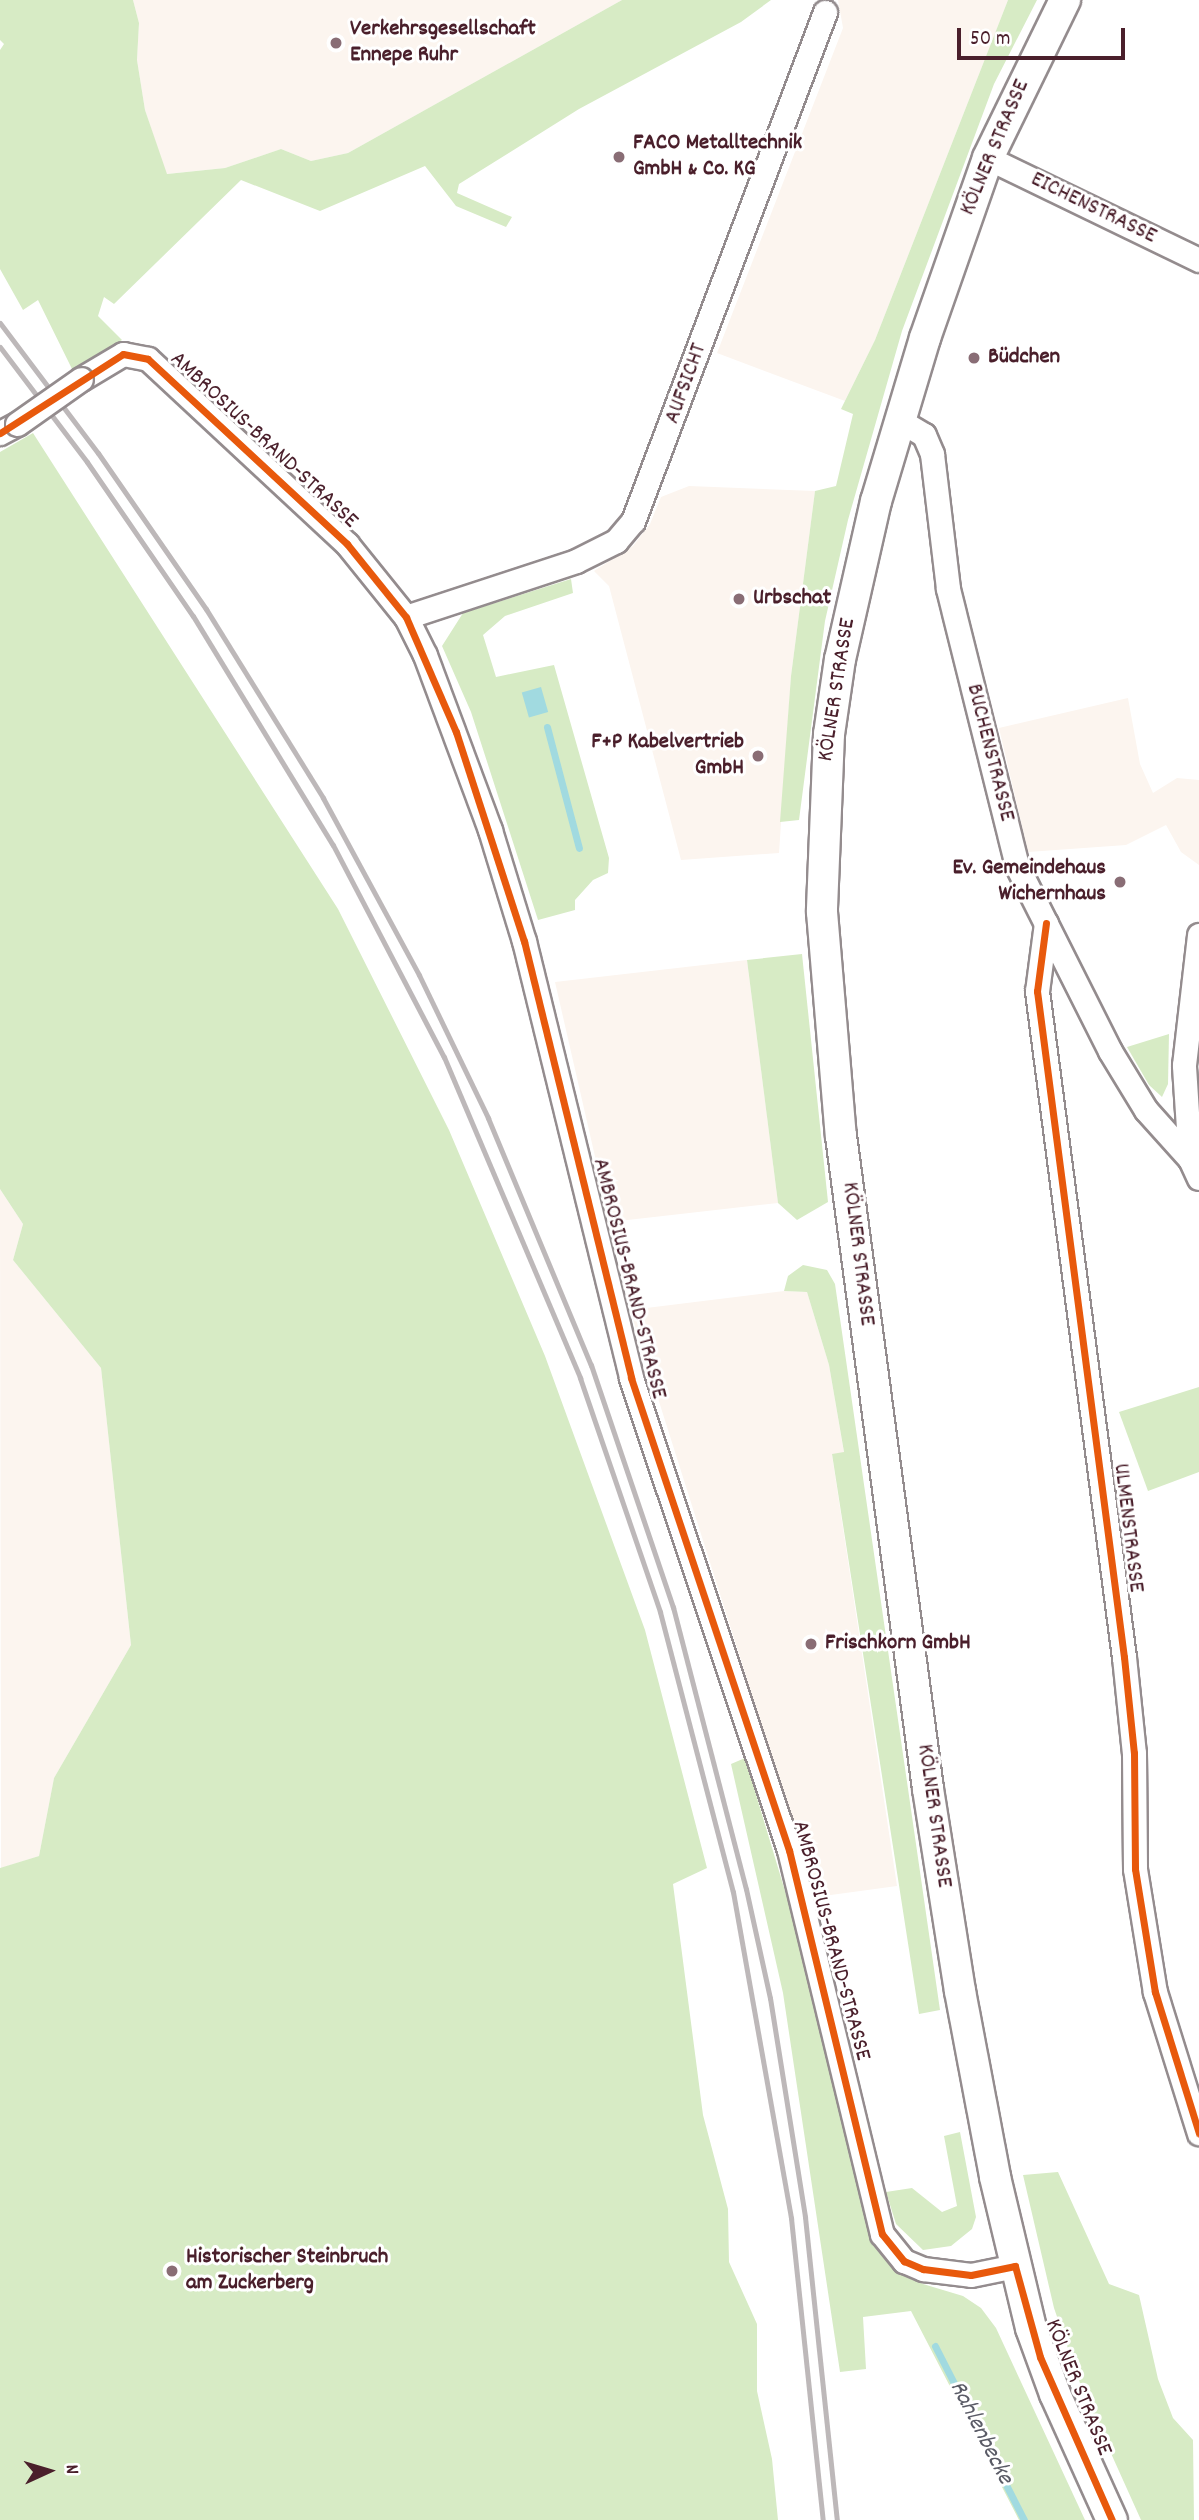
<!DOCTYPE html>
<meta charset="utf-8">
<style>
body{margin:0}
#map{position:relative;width:1199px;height:2520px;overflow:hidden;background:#fff;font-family:Dekko,sans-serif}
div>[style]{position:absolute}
.built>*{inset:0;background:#fcf5ef}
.green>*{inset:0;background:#d7ebc5}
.water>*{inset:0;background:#a1dae0;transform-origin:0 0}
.stream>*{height:7px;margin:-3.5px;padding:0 3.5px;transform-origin:3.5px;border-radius:3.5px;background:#a1dae0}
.roads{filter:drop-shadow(2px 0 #948c8e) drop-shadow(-2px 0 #948c8e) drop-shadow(0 2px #948c8e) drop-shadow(0 -2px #948c8e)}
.minor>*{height:23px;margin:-11.5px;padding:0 11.5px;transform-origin:11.5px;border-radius:11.5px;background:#fff}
.major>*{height:30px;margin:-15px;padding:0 15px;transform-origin:15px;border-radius:15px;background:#fff}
.rail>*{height:5px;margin:-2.5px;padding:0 2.5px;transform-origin:2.5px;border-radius:2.5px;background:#bdb8b9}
.bridges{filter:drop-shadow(2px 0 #948c8e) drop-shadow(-2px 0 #948c8e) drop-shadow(0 2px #948c8e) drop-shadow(0 -2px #948c8e)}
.minor-bridge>*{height:23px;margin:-11.5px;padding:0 11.5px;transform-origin:11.5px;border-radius:11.5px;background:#fff}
.cycleway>*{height:7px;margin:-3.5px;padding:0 3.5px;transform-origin:3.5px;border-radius:3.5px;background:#e8590c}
.dots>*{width:19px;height:19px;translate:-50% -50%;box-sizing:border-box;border:4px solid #fff;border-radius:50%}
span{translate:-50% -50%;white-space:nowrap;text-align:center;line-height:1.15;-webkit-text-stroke:6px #fff;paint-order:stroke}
.poi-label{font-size:23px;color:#4a1f2b;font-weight:700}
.left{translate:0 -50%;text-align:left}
.right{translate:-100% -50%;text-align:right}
.street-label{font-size:23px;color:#4a1f2b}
.water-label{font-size:24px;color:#5a5b66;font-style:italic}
.north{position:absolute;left:14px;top:2436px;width:70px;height:70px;-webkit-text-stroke:5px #fff;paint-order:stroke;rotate:86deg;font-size:19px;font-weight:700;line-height:28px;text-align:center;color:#4a1f2b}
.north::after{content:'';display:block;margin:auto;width:24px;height:32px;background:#4a1f2b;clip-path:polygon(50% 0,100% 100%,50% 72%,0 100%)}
.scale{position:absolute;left:957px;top:28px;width:168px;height:32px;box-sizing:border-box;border:4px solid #4a1f2b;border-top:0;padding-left:9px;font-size:21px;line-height:24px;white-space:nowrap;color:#4a1f2b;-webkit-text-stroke:5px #fff;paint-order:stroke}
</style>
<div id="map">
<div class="built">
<div style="clip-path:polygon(133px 0,622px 0,348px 153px,311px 161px,281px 149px,225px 168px,166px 174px,145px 110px,137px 60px,139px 23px)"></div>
<div style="clip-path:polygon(838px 0,1008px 0,875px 340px,845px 401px,717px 353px,843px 28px)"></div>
<div style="clip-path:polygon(689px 486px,815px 491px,791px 676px,779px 853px,681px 860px,609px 586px,594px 571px,633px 546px,650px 524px,661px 497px)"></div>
<div style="clip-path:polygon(1128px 698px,1140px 764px,1153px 793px,1177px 778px,1199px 780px,1199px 865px,1181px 852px,1166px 825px,1126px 845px,1028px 852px,999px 728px)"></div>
<div style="clip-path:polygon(747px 960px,778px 1203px,610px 1222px,555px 982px)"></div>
<div style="clip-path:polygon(0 1189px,23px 1224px,13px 1260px,101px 1368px,131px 1645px,54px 1778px,39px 1856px,1px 1868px)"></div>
<div style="clip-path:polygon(784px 1291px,807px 1292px,829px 1365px,844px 1453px,832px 1455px,897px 1886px,816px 1897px,630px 1310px)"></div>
</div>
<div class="green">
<div style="clip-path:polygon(0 0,133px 0,139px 23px,137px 60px,145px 110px,167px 174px,225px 168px,281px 149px,311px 161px,348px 153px,622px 0,771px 0,741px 22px,579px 109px,459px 184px,457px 193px,512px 217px,506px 227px,456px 206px,425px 166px,320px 211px,241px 180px,114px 304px,104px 297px,98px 316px,122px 340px,74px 373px,38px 300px,23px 310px,0 269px,0 50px,4px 44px,0 40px)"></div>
<div style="clip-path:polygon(1008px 0,1037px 0,994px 84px,902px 331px,848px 520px,825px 621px,799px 820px,780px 822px,791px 676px,815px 491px,836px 486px,853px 414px,841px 409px,875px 340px)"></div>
<div style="clip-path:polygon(33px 433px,338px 909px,449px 1130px,545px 1356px,645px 1630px,707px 1868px,673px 1884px,703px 2115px,728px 2209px,729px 2262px,757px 2324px,757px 2391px,772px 2459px,778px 2520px,0 2520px,0 1868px,39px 1856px,54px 1778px,131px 1645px,101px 1368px,13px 1260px,23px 1224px,0 1189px,0 452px)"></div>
<div style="clip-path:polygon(571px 579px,573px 593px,505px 616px,483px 635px,496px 677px,554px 665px,609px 858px,608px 873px,593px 880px,575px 900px,575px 910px,538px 920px,471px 712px,442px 646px,463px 613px)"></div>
<div style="clip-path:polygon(802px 954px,828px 1202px,797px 1220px,778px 1203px,747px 960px)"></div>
<div style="clip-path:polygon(1169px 1034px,1168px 1084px,1162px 1097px,1149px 1085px,1127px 1047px)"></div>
<div style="clip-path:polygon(803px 1265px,827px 1270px,835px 1284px,940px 2010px,919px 2014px,832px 1454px,844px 1452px,829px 1365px,807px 1292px,784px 1291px,788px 1276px)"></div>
<div style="clip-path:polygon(1199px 1387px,1199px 1472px,1148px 1491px,1119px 1412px)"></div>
<div style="clip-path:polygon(745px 1758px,813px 1984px,870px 2234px,895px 2268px,923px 2284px,963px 2296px,981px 2308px,996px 2328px,1085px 2520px,1019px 2520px,911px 2311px,863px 2317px,866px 2369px,840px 2372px,783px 1993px,731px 1764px)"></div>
<div style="clip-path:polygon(960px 2132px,976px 2217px,972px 2229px,951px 2246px,923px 2250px,896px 2224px,886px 2192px,912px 2188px,942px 2212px,957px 2206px,944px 2136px)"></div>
<div style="clip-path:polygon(1058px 2172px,1109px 2284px,1139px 2295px,1158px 2379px,1173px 2418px,1193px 2440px,1194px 2520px,1141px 2520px,1082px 2389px,1054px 2308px,1023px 2175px)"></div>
</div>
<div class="water">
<div style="left:541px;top:687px;width:26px;height:20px;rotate:74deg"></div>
</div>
<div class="stream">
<div style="left:547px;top:727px;width:125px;rotate:75.2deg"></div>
<div style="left:935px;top:2346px;width:195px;rotate:62.9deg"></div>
</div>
<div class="roads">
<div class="minor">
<div style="left:988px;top:158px;width:234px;rotate:25.8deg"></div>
<div style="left:81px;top:379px;width:49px;rotate:-30.8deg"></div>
<div style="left:123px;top:354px;width:25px;rotate:11deg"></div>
<div style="left:148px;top:359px;width:272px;rotate:42.9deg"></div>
<div style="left:347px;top:544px;width:94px;rotate:51.1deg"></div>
<div style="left:406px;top:617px;width:42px;rotate:63.4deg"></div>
<div style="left:425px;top:655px;width:187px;rotate:69.6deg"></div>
<div style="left:490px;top:830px;width:116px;rotate:73deg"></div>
<div style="left:524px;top:941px;width:450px;rotate:76.2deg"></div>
<div style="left:631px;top:1378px;width:498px;rotate:71.5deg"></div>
<div style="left:789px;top:1850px;width:395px;rotate:76.4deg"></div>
<div style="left:882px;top:2234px;width:35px;rotate:51deg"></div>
<div style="left:904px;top:2261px;width:21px;rotate:23deg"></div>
<div style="left:923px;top:2269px;width:48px;rotate:7.1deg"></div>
<div style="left:971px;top:2275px;width:45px;rotate:-11.6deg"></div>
<div style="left:899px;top:420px;width:29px;rotate:31deg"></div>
<div style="left:924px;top:435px;width:21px;rotate:67deg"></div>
<div style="left:932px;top:454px;width:136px;rotate:83.2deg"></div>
<div style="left:948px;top:589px;width:285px;rotate:76deg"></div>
<div style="left:1017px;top:866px;width:207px;rotate:63.3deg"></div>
<div style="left:1110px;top:1051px;width:69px;rotate:58.6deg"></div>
<div style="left:1146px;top:1110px;width:66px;rotate:48.1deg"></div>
<div style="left:1190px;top:1159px;width:21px;rotate:65deg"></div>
<div style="left:0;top:433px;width:19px;rotate:-28deg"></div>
<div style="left:406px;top:617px;width:179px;rotate:-18.2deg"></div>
<div style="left:576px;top:561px;width:45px;rotate:-26.6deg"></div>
<div style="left:616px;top:541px;width:26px;rotate:-50deg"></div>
<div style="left:633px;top:521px;width:544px;rotate:-69.33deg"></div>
<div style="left:1046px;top:923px;width:69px;rotate:97.5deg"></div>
<div style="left:1037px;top:991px;width:672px;rotate:82.56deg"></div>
<div style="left:1124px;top:1657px;width:97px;rotate:84.1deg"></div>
<div style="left:1134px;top:1753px;width:116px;rotate:89.5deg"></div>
<div style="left:1135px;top:1869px;width:125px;rotate:80.8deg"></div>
<div style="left:1155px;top:1992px;width:148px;rotate:72.7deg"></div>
<div style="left:1190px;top:1159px;width:94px;rotate:-93.7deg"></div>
<div style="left:1184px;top:1065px;width:131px;rotate:-83.4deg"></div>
</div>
<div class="major">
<div style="left:1065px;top:0;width:176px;rotate:116deg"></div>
<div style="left:988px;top:158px;width:191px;rotate:109.3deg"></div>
<div style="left:925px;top:338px;width:170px;rotate:106.7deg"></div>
<div style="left:876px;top:501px;width:162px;rotate:102.8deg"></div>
<div style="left:840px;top:659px;width:76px;rotate:98.3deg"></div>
<div style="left:829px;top:734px;width:178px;rotate:92.3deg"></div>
<div style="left:822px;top:912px;width:225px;rotate:85.2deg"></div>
<div style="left:841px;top:1136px;width:659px;rotate:82.41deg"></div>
<div style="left:928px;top:1789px;width:205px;rotate:81deg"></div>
<div style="left:960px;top:1991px;width:189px;rotate:79.3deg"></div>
<div style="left:995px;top:2177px;width:155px;rotate:76.6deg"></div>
<div style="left:1031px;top:2328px;width:70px;rotate:70deg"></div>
<div style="left:1055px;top:2394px;width:138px;rotate:65.7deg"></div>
</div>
</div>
<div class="rail">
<div style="left:0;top:323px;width:163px;rotate:53deg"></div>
<div style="left:98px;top:453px;width:190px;rotate:55.3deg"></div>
<div style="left:206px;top:609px;width:222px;rotate:58.2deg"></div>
<div style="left:323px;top:798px;width:201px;rotate:61.5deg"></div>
<div style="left:419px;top:975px;width:159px;rotate:64.2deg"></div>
<div style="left:488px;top:1118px;width:268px;rotate:67.4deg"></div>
<div style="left:591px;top:1365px;width:256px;rotate:71.3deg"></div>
<div style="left:673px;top:1607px;width:291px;rotate:75.5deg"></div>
<div style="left:746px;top:1889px;width:112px;rotate:77.6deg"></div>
<div style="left:770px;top:1998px;width:222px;rotate:80.9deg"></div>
<div style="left:805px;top:2217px;width:305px;rotate:84deg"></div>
<div style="left:0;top:347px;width:144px;rotate:52.9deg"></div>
<div style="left:87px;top:462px;width:187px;rotate:55.5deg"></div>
<div style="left:193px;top:616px;width:268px;rotate:58.6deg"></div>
<div style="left:333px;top:845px;width:239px;rotate:62.4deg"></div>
<div style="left:444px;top:1057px;width:349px;rotate:67deg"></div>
<div style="left:580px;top:1378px;width:247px;rotate:71.1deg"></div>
<div style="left:660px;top:1612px;width:289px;rotate:75.4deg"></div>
<div style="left:733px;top:1892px;width:331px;rotate:79.9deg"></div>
<div style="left:791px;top:2218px;width:304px;rotate:84deg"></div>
</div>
<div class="bridges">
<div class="minor-bridge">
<div style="left:17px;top:424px;width:78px;rotate:-35.1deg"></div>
</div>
</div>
<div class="cycleway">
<div style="left:0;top:433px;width:146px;rotate:-32.7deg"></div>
<div style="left:123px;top:354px;width:25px;rotate:11deg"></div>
<div style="left:148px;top:359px;width:272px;rotate:42.9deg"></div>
<div style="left:347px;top:544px;width:94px;rotate:51.1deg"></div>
<div style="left:406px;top:617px;width:125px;rotate:66.5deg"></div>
<div style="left:456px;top:732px;width:220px;rotate:72deg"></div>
<div style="left:524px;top:941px;width:450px;rotate:76.2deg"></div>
<div style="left:631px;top:1378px;width:498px;rotate:71.5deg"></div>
<div style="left:789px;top:1850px;width:395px;rotate:76.4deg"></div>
<div style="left:882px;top:2234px;width:35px;rotate:51deg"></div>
<div style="left:904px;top:2261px;width:21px;rotate:23deg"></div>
<div style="left:923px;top:2269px;width:48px;rotate:7.1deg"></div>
<div style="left:971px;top:2275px;width:45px;rotate:-11.6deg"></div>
<div style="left:1015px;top:2266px;width:94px;rotate:74.6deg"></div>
<div style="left:1040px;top:2357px;width:178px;rotate:66.2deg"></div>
<div style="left:1046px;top:923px;width:69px;rotate:97.5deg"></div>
<div style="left:1037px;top:991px;width:672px;rotate:82.56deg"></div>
<div style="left:1124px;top:1657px;width:97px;rotate:84.1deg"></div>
<div style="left:1134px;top:1753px;width:116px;rotate:89.5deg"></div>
<div style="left:1135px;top:1869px;width:125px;rotate:80.8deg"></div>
<div style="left:1155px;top:1992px;width:148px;rotate:72.7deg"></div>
</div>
<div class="dots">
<div style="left:336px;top:43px;background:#896d75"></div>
<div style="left:619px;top:157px;background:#896d75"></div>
<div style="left:974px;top:358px;background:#896d75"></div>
<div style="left:739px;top:599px;background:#896d75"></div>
<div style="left:758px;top:756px;background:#896d75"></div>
<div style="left:1120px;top:882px;background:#896d75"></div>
<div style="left:811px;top:1644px;background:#896d75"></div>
<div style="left:172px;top:2271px;background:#896d75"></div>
</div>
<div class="poi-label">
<span class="left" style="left:350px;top:43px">Verkehrsgesellschaft<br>Ennepe Ruhr</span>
<span class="left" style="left:633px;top:157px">FACO Metalltechnik<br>GmbH &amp; Co. KG</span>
<span class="left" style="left:988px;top:358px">Büdchen</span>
<span class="left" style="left:753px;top:599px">Urbschat</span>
<span class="right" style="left:744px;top:756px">F+P Kabelvertrieb<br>GmbH</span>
<span class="right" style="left:1106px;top:882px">Ev. Gemeindehaus<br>Wichernhaus</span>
<span class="left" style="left:825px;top:1644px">Frischkorn GmbH</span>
<span class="left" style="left:186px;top:2271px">Historischer Steinbruch<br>am Zuckerberg</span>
</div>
<div class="street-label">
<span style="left:996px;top:148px;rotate:-67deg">KÖLNER STRASSE</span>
<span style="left:1093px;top:209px;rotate:26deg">EICHENSTRASSE</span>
<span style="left:687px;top:384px;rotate:-70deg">AUFSICHT</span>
<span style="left:263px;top:441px;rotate:43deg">AMBROSIUS-BRAND-STRASSE</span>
<span style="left:838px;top:690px;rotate:-81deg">KÖLNER STRASSE</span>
<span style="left:989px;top:753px;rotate:76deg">BUCHENSTRASSE</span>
<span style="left:857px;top:1254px;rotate:83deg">KÖLNER STRASSE</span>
<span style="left:628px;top:1279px;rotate:76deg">AMBROSIUS-BRAND-STRASSE</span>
<span style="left:1127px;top:1528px;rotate:83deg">ULMENSTRASSE</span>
<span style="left:933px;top:1816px;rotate:82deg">KÖLNER STRASSE</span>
<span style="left:830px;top:1941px;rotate:75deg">AMBROSIUS-BRAND-STRASSE</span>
<span style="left:1077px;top:2388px;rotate:68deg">KÖLNER STRASSE</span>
</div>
<div class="water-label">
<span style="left:980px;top:2433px;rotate:63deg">Rahlenbecke</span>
</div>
<div class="north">N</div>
<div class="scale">50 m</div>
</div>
